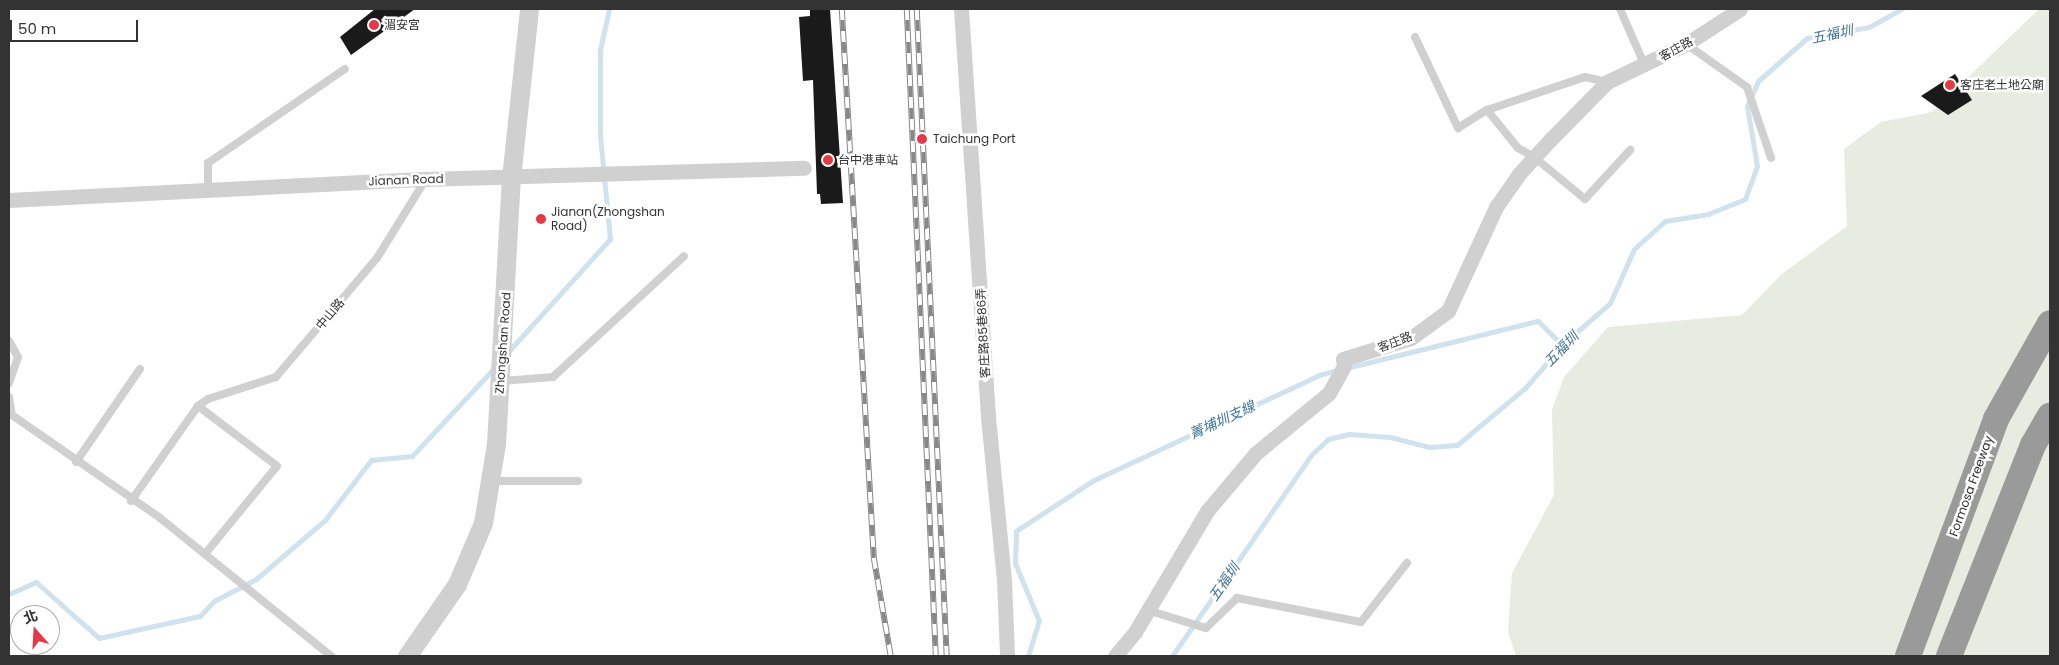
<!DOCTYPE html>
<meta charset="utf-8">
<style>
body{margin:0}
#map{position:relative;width:2059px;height:665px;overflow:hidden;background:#fff;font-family:Poppins,"Noto Sans TC",sans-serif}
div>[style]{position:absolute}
.green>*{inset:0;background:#e6ecdf}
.stream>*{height:5px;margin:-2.5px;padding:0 2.5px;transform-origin:2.5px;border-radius:2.5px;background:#cfe2ee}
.building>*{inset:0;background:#1a1a1a}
.service>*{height:8px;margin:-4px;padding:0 4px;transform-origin:4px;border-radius:4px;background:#d0d0d0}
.minor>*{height:15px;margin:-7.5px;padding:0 7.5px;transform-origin:7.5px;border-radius:7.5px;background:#d0d0d0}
.tertiary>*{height:19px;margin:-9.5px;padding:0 9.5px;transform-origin:9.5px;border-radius:9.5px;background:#d0d0d0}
.motorway>*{height:26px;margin:-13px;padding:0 13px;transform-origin:13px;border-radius:13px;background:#9a9a9a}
.rail>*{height:5.5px;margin-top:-2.75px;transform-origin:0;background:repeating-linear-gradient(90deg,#fff 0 11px,#888 0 22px);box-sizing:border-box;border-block:1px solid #888}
.dots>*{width:14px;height:14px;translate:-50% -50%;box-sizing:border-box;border:2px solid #fff;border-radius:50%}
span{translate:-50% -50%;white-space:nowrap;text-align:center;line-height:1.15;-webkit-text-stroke:5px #fff;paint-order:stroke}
.poi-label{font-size:12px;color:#333}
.left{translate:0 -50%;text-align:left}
.street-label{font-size:12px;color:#333}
.water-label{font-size:14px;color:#3f7597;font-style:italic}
.frame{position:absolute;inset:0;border:10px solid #333;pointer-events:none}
.north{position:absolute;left:10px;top:605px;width:50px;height:50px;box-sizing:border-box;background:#fff;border:1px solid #adadad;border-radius:50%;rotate:341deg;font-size:14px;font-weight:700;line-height:20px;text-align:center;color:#333}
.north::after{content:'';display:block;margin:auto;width:18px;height:22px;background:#e63946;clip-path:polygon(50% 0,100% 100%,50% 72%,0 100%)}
.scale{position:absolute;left:10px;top:20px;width:128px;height:22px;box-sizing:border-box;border:2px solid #333;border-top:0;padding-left:6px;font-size:15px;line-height:18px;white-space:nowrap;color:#333;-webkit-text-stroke:4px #fff;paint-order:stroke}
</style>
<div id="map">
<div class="green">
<div style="clip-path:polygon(2039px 9px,2050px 9px,2050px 656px,1516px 656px,1508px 632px,1512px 573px,1554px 495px,1552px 410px,1564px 377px,1608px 327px,1742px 315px,1782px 274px,1847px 226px,1844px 149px,1881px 122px,1932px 112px)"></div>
</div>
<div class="stream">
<div style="left:506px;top:354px;width:155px;rotate:-47.9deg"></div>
<div style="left:610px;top:239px;width:103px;rotate:-95.5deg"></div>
<div style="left:600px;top:136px;width:86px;rotate:-90deg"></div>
<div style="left:600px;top:50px;width:42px;rotate:-77.6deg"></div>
<div style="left:1346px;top:368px;width:198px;rotate:-13.8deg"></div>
<div style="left:1538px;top:321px;width:34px;rotate:45deg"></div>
<div style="left:9px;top:594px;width:30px;rotate:-24deg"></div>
<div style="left:36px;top:582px;width:84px;rotate:41.6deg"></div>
<div style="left:99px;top:638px;width:103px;rotate:-12.3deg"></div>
<div style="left:200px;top:616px;width:21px;rotate:-47deg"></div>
<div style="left:214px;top:601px;width:47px;rotate:-27.6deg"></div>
<div style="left:256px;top:579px;width:91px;rotate:-40.5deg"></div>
<div style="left:325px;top:520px;width:76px;rotate:-52.5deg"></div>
<div style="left:371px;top:460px;width:41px;rotate:-5.6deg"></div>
<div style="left:412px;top:456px;width:120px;rotate:-47deg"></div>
<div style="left:1028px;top:656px;width:37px;rotate:-73deg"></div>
<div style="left:1039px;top:621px;width:63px;rotate:-112.5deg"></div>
<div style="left:1015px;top:563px;width:32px;rotate:-88deg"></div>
<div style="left:1016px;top:531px;width:91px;rotate:-33.3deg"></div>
<div style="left:1092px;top:481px;width:251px;rotate:-25deg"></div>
<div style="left:1319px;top:375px;width:20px;rotate:-15deg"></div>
<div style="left:1172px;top:656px;width:244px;rotate:-55.3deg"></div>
<div style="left:1311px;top:455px;width:23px;rotate:-43deg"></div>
<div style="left:1328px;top:439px;width:22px;rotate:-13deg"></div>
<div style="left:1349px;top:434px;width:41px;rotate:4.2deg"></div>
<div style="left:1390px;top:437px;width:40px;rotate:14.4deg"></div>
<div style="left:1429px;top:447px;width:28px;rotate:-4deg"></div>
<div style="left:1457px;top:445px;width:89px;rotate:-40deg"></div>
<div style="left:1525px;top:388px;width:57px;rotate:-49.3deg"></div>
<div style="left:1562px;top:345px;width:64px;rotate:-41.2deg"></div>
<div style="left:1610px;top:303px;width:59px;rotate:-66deg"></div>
<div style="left:1634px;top:249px;width:42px;rotate:-42.1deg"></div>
<div style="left:1665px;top:221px;width:44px;rotate:-9.2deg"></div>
<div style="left:1708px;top:214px;width:40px;rotate:-22deg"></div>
<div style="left:1745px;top:199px;width:35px;rotate:-70deg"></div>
<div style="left:1757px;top:166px;width:61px;rotate:-99.5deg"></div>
<div style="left:1747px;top:106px;width:27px;rotate:-66deg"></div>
<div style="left:1758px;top:81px;width:65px;rotate:-41.3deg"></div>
<div style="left:1807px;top:38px;width:63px;rotate:-10.1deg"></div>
<div style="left:1869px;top:27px;width:38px;rotate:-29deg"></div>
</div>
<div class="building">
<div style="clip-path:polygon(375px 9px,415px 9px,351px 55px,340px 37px)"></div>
<div style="clip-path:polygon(810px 9px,830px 9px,843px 203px,821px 204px,820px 194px,817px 194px,813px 80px,803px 81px,799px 17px,810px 16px)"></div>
<div style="clip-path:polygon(1955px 74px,1972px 100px,1948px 115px,1921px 96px)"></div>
</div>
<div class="service">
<div style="left:1620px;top:9px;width:62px;rotate:66.3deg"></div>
<div style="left:1415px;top:37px;width:101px;rotate:64.7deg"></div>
<div style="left:1458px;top:128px;width:34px;rotate:-32deg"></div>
<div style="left:1487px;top:110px;width:49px;rotate:50.8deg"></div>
<div style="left:1518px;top:148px;width:18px;rotate:29deg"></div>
<div style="left:1534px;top:157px;width:66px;rotate:39.5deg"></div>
<div style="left:1585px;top:199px;width:67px;rotate:-47.4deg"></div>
<div style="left:1686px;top:44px;width:75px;rotate:35.2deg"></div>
<div style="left:1747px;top:87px;width:75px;rotate:71.3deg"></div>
<div style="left:1487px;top:110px;width:103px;rotate:-18.6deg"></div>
<div style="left:1585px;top:77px;width:23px;rotate:13deg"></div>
<div style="left:208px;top:190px;width:27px;rotate:-90deg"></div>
<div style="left:208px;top:163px;width:166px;rotate:-34.5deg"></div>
<div style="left:9px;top:341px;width:18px;rotate:61deg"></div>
<div style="left:18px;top:357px;width:28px;rotate:109deg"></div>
<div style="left:500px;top:381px;width:53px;rotate:-4.3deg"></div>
<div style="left:553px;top:377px;width:178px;rotate:-42.7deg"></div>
<div style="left:9px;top:397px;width:18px;rotate:81deg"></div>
<div style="left:12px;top:415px;width:180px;rotate:34.8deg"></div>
<div style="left:160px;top:518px;width:220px;rotate:38.9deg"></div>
<div style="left:198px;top:406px;width:99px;rotate:37.2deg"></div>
<div style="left:277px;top:466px;width:114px;rotate:129.3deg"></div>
<div style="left:76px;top:462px;width:113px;rotate:-55.5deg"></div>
<div style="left:490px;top:481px;width:88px"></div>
<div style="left:131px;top:501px;width:116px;rotate:-54.8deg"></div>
<div style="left:198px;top:406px;width:12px;rotate:-35deg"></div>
<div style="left:208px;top:399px;width:71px;rotate:-17.9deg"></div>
<div style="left:276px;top:377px;width:156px;rotate:-49.7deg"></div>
<div style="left:377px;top:258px;width:93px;rotate:-58.2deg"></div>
<div style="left:1147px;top:610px;width:62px;rotate:17deg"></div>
<div style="left:1206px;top:628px;width:43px;rotate:-44.1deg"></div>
<div style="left:1237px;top:598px;width:126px;rotate:11deg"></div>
<div style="left:1361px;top:622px;width:75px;rotate:-52.1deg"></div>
</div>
<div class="minor">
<div style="left:961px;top:9px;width:419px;rotate:86.2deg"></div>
<div style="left:989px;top:427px;width:154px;rotate:84.4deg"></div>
<div style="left:1004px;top:580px;width:76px;rotate:87.7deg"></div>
<div style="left:9px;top:200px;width:418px;rotate:-2.9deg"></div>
<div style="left:426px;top:179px;width:378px;rotate:-1.7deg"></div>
<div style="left:1115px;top:656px;width:31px;rotate:-50deg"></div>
<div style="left:1135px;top:632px;width:141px;rotate:-59.2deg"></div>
<div style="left:1207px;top:511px;width:76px;rotate:-49.8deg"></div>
<div style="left:1256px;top:453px;width:94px;rotate:-39.4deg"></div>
<div style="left:1329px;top:393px;width:31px;rotate:-61deg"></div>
<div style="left:1344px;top:366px;width:7px;rotate:-98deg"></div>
<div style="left:1343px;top:359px;width:71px;rotate:-17.2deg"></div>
<div style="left:1411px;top:338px;width:46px;rotate:-36.1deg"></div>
<div style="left:1448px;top:311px;width:115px;rotate:-65.2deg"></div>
<div style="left:1496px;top:207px;width:39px;rotate:-55deg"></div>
<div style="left:1518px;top:175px;width:47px;rotate:-47.6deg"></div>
<div style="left:1550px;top:140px;width:81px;rotate:-45.5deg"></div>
<div style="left:1607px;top:82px;width:88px;rotate:-25.7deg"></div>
<div style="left:1686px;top:44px;width:64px;rotate:-32.9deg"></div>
</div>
<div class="tertiary">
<div style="left:407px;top:656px;width:88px;rotate:-55.2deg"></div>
<div style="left:457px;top:584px;width:66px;rotate:-66.9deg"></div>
<div style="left:483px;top:523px;width:80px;rotate:-80.7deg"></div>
<div style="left:496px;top:444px;width:266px;rotate:-86.8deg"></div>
<div style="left:511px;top:178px;width:170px;rotate:-83.9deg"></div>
</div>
<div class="motorway">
<div style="left:1908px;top:656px;width:253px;rotate:-69.6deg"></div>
<div style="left:1996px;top:419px;width:110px;rotate:-60.6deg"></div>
<div style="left:1949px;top:656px;width:227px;rotate:-68.3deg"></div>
<div style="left:2033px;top:445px;width:34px;rotate:-60deg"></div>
</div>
<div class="rail">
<div style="left:842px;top:9px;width:550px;rotate:86.66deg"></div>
<div style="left:874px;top:558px;width:99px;rotate:80.2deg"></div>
<div style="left:907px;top:9px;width:648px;rotate:87.43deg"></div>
<div style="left:917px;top:9px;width:648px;rotate:87.35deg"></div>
</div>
<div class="dots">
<div style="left:374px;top:25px;background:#e63946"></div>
<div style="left:1950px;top:85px;background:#e63946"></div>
<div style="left:922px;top:139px;background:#e63946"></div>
<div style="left:828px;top:160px;background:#e63946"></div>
<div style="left:541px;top:219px;background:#e63946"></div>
</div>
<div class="poi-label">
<span class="left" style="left:384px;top:25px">湄安宮</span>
<span class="left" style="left:1960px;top:85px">客庄老土地公廟</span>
<span class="left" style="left:933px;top:139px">Taichung Port</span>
<span class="left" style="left:838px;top:160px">台中港車站</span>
<span class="left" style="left:551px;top:219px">Jianan(Zhongshan<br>Road)</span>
</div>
<div class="street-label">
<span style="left:1676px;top:49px;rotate:-29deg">客庄路</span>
<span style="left:406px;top:180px;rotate:-2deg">Jianan Road</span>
<span style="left:330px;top:314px;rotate:-50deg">中山路</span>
<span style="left:983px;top:333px;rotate:-93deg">客庄路85巷86弄</span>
<span style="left:1395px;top:342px;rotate:-21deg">客庄路</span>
<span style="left:503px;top:343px;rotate:-86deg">Zhongshan Road</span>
<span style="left:1971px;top:486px;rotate:-70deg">Formosa Freeway</span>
</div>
<div class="water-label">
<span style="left:1832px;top:34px;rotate:-12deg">五福圳</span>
<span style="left:1561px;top:349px;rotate:-46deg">五福圳</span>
<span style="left:1222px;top:420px;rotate:-25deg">菁埔圳支線</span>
<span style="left:1224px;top:582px;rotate:-55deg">五福圳</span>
</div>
<div class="frame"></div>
<div class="north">北</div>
<div class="scale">50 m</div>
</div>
